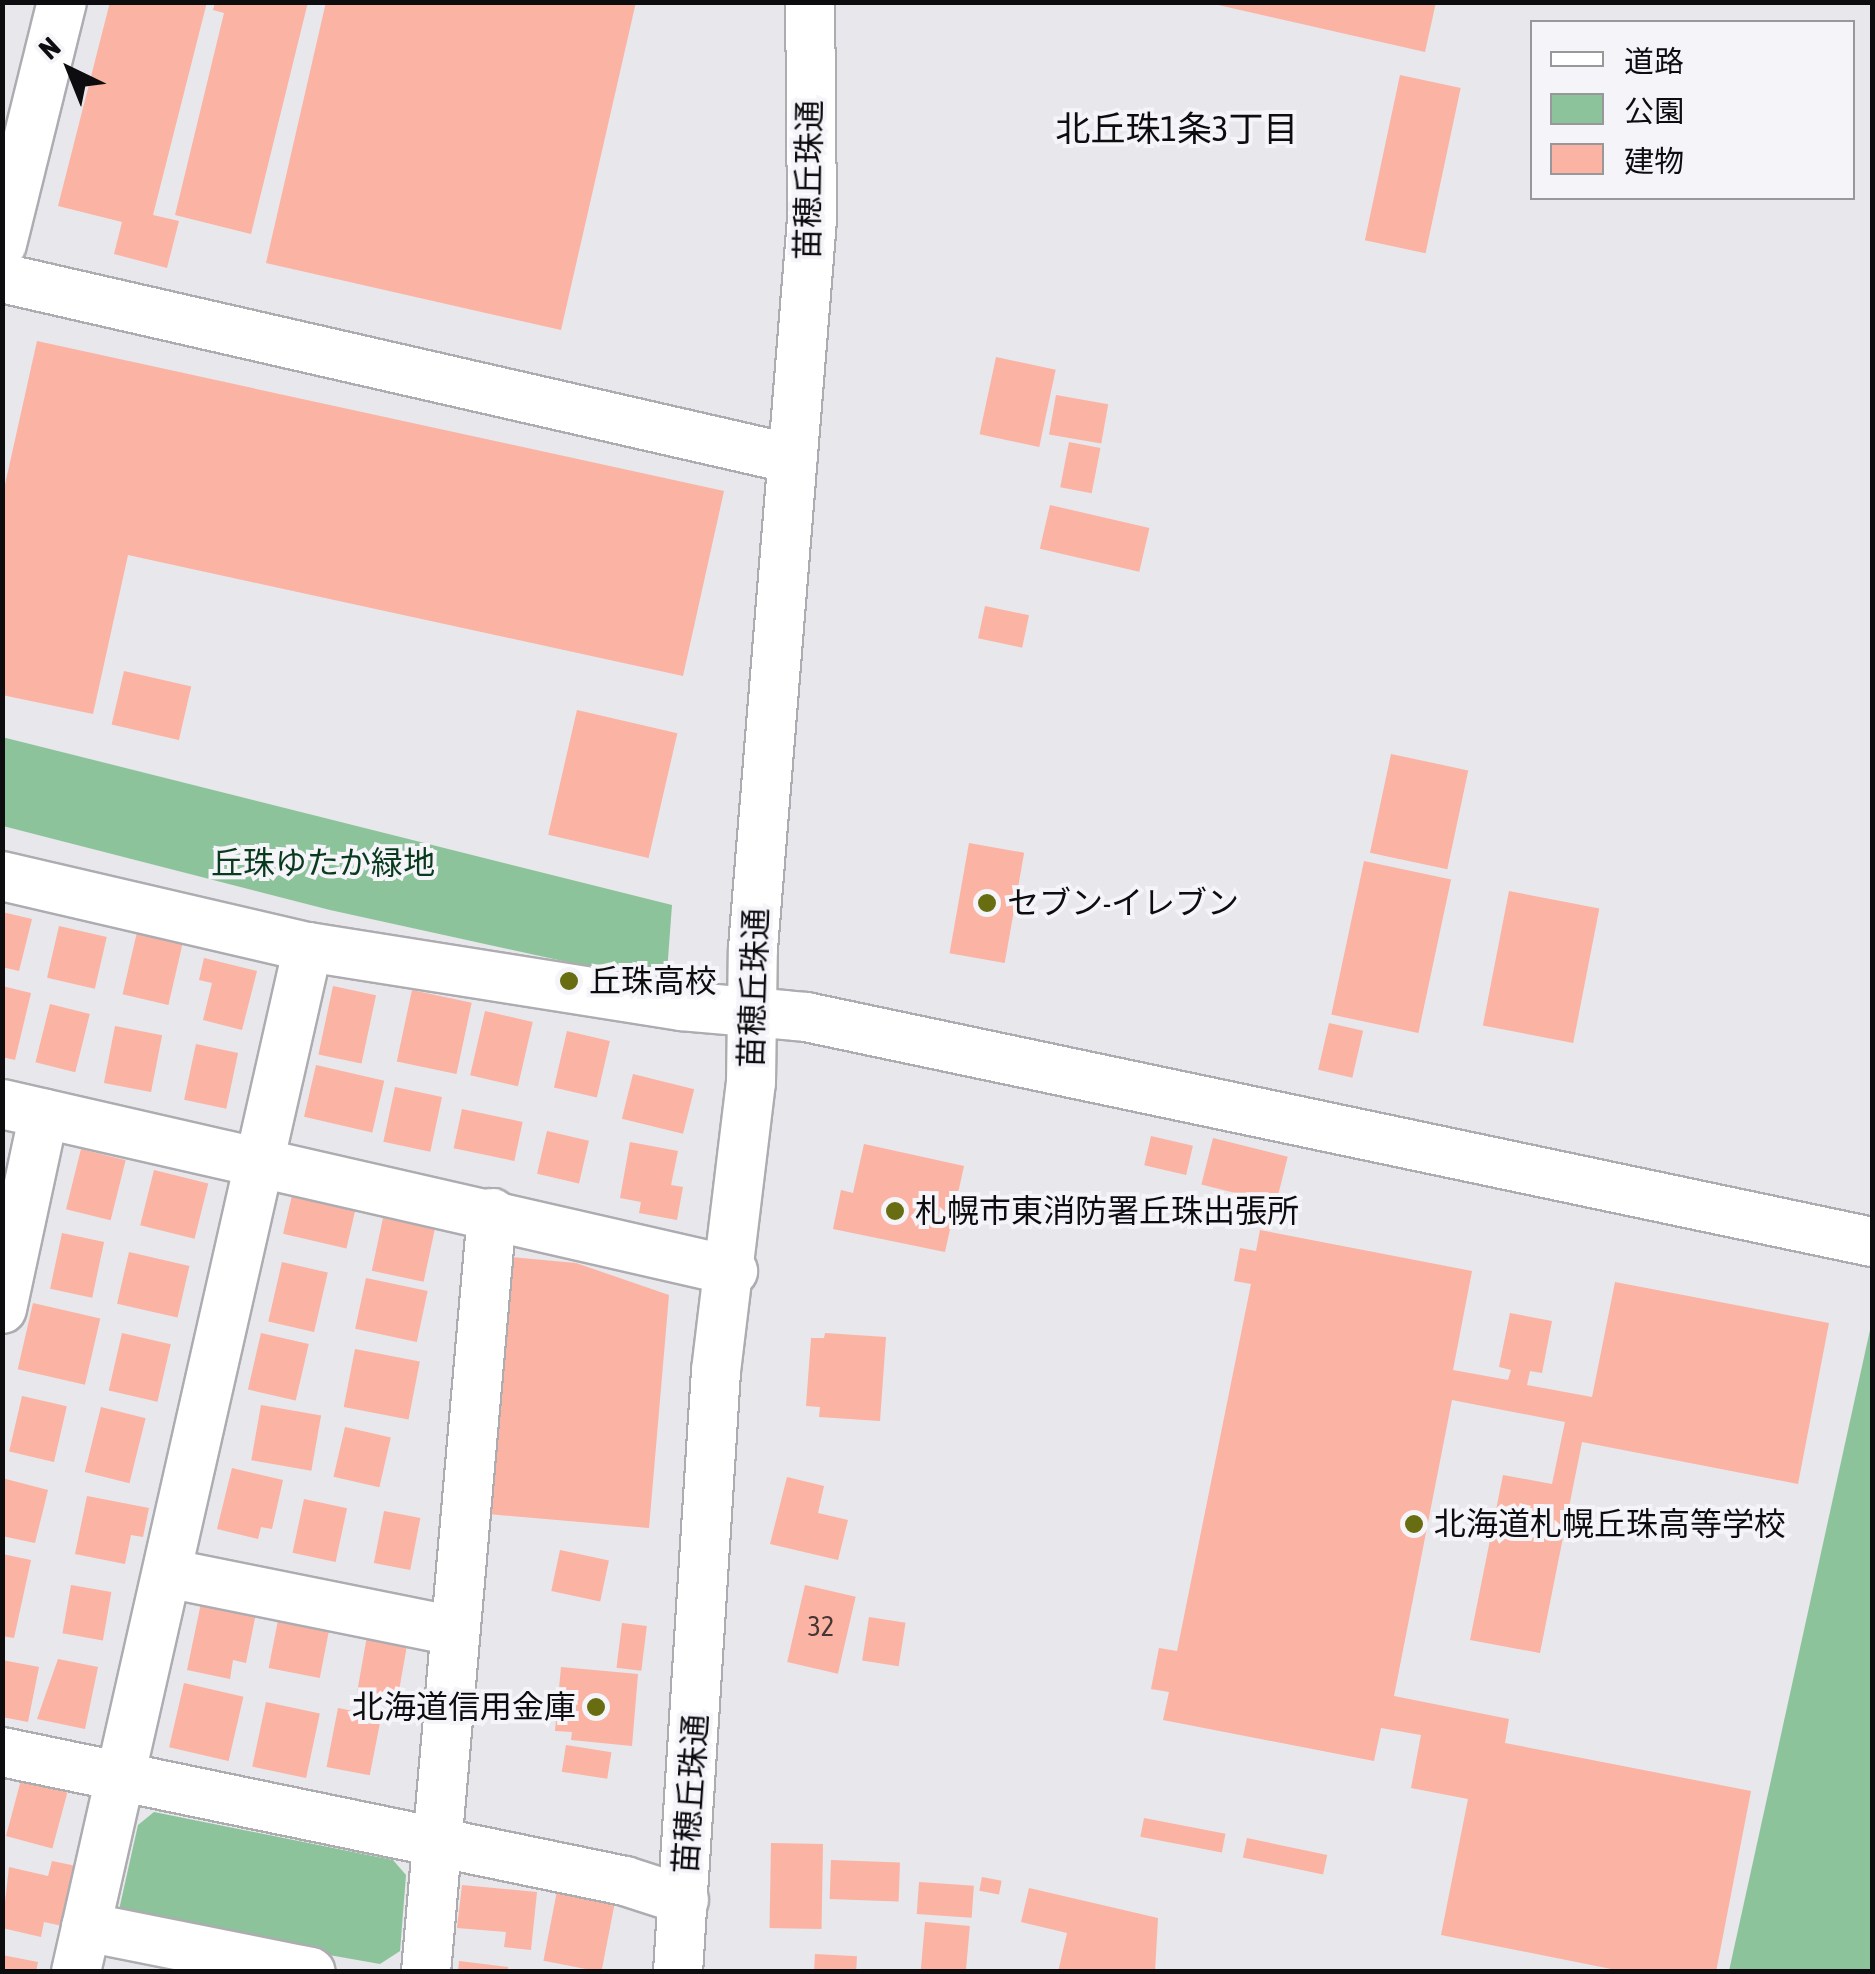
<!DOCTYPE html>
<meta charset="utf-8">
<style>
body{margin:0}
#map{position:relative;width:1875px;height:1974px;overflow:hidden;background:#e7e7ec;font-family:"Asap Condensed","Noto Sans JP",sans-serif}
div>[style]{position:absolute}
.green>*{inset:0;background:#8cc39b}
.building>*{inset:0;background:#fbb3a3;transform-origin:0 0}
.roads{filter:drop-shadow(2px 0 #acacb1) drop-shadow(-2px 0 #acacb1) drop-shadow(0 2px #acacb1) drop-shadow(0 -2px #acacb1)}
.minor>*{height:48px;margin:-24px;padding:0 24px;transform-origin:24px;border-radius:24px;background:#fff}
.dots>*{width:28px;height:28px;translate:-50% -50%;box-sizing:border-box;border:5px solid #f4f4f9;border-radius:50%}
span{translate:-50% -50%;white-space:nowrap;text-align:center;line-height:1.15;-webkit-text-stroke:8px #f4f4f9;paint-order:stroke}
.number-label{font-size:28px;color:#483634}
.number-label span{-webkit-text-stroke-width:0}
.street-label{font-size:32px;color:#0d0d0f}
.park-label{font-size:32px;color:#0a3a1d}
.poi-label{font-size:32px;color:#0d0d0f}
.left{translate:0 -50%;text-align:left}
.right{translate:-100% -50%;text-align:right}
.neighbourhood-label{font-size:35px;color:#0d0d0f}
.frame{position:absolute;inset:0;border:5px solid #0d0d0f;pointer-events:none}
.legend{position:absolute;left:1530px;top:20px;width:325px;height:180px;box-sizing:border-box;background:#f4f4f9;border:2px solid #98989b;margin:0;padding:12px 18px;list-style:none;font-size:30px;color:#0d0d0f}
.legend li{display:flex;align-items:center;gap:20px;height:50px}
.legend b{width:50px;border:2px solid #98989b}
.north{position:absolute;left:20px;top:20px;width:100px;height:100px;-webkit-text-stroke:8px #f4f4f9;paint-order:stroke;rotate:317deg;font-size:28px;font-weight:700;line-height:40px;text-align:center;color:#0d0d0f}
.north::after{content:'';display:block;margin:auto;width:35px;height:45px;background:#0d0d0f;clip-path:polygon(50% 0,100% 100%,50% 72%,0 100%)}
</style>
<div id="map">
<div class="green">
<div style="clip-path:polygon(2px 737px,672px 905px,667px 972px,627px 975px,330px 910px,3px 826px)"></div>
<div style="clip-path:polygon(1872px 1321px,1872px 1971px,1729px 1971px)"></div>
<div style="clip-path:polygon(154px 1812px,393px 1860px,406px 1875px,400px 1951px,380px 1964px,126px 1919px,119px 1910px,138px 1825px)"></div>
</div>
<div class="building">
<div style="clip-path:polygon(110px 2px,207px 2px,153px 215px,179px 221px,167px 268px,114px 254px,122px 222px,58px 206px)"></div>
<div style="clip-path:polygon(215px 2px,308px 2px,251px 234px,175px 215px,224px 13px,213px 10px)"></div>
<div style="clip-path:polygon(326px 2px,636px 2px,561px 330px,266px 263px)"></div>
<div style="clip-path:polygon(1205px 2px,1436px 2px,1425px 52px)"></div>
<div style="left:1400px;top:75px;width:62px;height:169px;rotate:12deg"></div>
<div style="clip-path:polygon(37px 341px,724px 491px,683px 676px,128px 555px,93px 714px,2px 695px,2px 498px)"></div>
<div style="left:996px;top:357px;width:61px;height:79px;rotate:12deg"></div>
<div style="left:1056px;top:395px;width:53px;height:40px;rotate:10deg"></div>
<div style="left:1069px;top:442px;width:32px;height:46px;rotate:11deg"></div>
<div style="left:1050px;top:505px;width:102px;height:45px;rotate:13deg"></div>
<div style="left:985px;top:606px;width:45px;height:33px;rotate:12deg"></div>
<div style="left:124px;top:671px;width:69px;height:55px;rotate:13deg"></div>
<div style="left:577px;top:710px;width:103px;height:128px;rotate:13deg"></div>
<div style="left:1391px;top:754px;width:79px;height:101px;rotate:12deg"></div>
<div style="left:969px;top:843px;width:56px;height:112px;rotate:10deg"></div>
<div style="left:1364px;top:861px;width:89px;height:157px;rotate:12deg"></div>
<div style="left:1509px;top:891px;width:92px;height:137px;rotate:11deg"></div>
<div style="clip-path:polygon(2px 912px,32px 919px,19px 971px,2px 967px)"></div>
<div style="left:59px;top:926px;width:49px;height:53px;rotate:13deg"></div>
<div style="left:137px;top:932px;width:47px;height:64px;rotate:13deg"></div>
<div style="clip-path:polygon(204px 958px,257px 971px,242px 1030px,203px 1020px,212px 983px,199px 980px)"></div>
<div style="clip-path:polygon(2px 986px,31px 993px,15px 1060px,2px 1057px)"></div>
<div style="left:333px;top:986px;width:44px;height:70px;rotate:12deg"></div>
<div style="left:412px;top:990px;width:61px;height:73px;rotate:12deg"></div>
<div style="left:50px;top:1004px;width:41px;height:60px;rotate:14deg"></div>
<div style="left:485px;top:1011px;width:49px;height:66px;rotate:13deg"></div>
<div style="left:1329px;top:1023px;width:35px;height:48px;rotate:13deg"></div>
<div style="left:115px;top:1026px;width:48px;height:58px;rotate:11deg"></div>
<div style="left:567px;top:1031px;width:44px;height:58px;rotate:13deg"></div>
<div style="left:196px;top:1044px;width:43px;height:57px;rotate:12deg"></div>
<div style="left:316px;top:1065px;width:70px;height:53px;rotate:13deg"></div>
<div style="left:633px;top:1074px;width:63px;height:46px;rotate:14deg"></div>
<div style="left:395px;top:1087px;width:48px;height:56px;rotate:12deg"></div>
<div style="left:462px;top:1109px;width:62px;height:40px;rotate:12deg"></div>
<div style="left:547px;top:1131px;width:43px;height:44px;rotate:13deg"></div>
<div style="left:1151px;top:1136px;width:43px;height:30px;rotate:13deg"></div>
<div style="left:1213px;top:1138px;width:77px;height:48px;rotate:14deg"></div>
<div style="clip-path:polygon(630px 1142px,678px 1151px,671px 1185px,683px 1187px,677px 1220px,639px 1213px,641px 1202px,620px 1198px)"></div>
<div style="clip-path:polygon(864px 1144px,964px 1166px,945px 1252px,833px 1229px,841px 1190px,853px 1193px)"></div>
<div style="left:81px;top:1149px;width:46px;height:62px;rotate:14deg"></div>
<div style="left:154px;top:1170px;width:56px;height:57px;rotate:14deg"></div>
<div style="left:293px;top:1191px;width:65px;height:44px;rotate:13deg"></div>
<div style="left:383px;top:1218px;width:53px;height:54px;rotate:12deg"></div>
<div style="clip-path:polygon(1260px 1230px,1472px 1271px,1453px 1370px,1508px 1380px,1511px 1370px,1499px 1367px,1510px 1313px,1552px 1321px,1542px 1373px,1530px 1371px,1527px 1385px,1592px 1397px,1615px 1282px,1829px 1323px,1798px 1484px,1582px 1442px,1540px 1653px,1470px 1640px,1503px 1475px,1552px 1484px,1565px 1422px,1452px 1400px,1394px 1696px,1509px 1719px,1505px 1743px,1751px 1791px,1716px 1972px,1626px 1972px,1441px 1935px,1468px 1799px,1411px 1788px,1421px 1735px,1381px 1728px,1374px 1761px,1163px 1720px,1169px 1692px,1151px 1689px,1159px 1648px,1177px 1651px,1251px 1284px,1234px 1281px,1240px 1248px,1256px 1251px)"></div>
<div style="left:62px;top:1233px;width:43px;height:57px;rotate:12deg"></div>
<div style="left:129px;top:1252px;width:62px;height:53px;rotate:13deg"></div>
<div style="clip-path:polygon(511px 1257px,576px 1263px,669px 1295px,649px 1528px,488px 1514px)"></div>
<div style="left:282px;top:1262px;width:47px;height:61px;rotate:13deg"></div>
<div style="left:366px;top:1278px;width:63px;height:52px;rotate:12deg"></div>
<div style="left:33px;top:1303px;width:69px;height:68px;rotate:13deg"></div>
<div style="left:122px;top:1333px;width:50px;height:59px;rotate:13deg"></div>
<div style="left:261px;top:1333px;width:49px;height:58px;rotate:13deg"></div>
<div style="clip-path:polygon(825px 1333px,886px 1337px,880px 1421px,819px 1417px,820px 1407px,806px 1406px,811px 1338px,824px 1338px)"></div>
<div style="left:355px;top:1349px;width:66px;height:59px;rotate:11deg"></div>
<div style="left:22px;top:1396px;width:46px;height:57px;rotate:13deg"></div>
<div style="left:261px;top:1405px;width:61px;height:56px;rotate:10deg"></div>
<div style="left:101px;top:1407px;width:46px;height:67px;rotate:14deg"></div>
<div style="left:345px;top:1427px;width:47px;height:51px;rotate:13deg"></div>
<div style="clip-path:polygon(232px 1468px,283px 1480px,272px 1529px,261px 1527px,258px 1539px,217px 1529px)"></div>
<div style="clip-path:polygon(787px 1477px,824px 1486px,818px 1513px,848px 1520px,838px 1560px,770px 1544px)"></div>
<div style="clip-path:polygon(2px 1478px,48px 1490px,35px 1543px,2px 1536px)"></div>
<div style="clip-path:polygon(87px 1496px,149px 1508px,143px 1537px,131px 1535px,125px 1564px,75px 1554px)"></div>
<div style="left:304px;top:1499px;width:44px;height:55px;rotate:12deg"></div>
<div style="left:384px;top:1511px;width:37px;height:53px;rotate:11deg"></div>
<div style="left:560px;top:1550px;width:50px;height:42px;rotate:12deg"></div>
<div style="clip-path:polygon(2px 1554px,31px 1560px,14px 1638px,2px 1636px)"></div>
<div style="left:71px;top:1585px;width:41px;height:49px;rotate:10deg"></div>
<div style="left:805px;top:1585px;width:52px;height:79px;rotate:13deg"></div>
<div style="clip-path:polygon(201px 1603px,256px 1613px,246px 1663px,233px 1660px,230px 1679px,187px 1670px)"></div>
<div style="left:279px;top:1615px;width:52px;height:54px;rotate:11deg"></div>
<div style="left:869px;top:1617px;width:37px;height:44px;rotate:9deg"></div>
<div style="left:622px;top:1623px;width:25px;height:45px;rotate:7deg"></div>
<div style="left:367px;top:1636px;width:41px;height:55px;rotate:10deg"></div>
<div style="clip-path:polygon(58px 1659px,98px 1667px,85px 1729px,37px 1719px)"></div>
<div style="clip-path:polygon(2px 1660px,39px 1667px,28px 1722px,2px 1717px)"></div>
<div style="clip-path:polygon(561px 1667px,638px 1674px,632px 1746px,571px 1740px,572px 1732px,555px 1731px)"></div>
<div style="left:184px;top:1683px;width:61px;height:66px;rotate:13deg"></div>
<div style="left:266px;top:1702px;width:55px;height:66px;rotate:12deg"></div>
<div style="left:338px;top:1708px;width:44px;height:60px;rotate:11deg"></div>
<div style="left:566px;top:1745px;width:46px;height:27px;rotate:9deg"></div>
<div style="left:21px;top:1780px;width:48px;height:58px;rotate:15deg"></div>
<div style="left:1144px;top:1818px;width:83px;height:19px;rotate:11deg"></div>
<div style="left:1247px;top:1838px;width:82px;height:20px;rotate:12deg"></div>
<div style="left:771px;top:1843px;width:52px;height:85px;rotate:1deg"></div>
<div style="left:831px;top:1860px;width:69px;height:39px;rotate:2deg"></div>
<div style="clip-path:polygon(52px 1861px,81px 1867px,67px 1927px,44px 1922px,41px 1937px,2px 1928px,9px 1867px,48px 1876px)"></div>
<div style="left:982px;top:1877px;width:20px;height:14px;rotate:11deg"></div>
<div style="left:919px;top:1882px;width:55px;height:32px;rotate:4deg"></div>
<div style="clip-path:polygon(462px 1885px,537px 1892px,531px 1950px,504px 1947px,506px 1932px,457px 1928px)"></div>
<div style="clip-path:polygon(1029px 1888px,1158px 1918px,1155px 1972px,1058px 1972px,1067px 1933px,1021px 1922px)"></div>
<div style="left:557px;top:1891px;width:59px;height:71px;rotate:11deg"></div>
<div style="left:925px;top:1922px;width:45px;height:50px;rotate:5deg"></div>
<div style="left:815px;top:1954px;width:42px;height:18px;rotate:3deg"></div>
<div style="clip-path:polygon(2px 1955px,38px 1962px,36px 1972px,2px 1972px)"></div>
<div style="clip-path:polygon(459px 1961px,508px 1967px,508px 1972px,458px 1972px)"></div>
</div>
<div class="roads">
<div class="minor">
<div style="left:2px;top:244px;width:249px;rotate:-76.1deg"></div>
<div style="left:2px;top:278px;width:811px;rotate:12.89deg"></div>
<div style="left:2px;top:876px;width:314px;rotate:13.1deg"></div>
<div style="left:308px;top:947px;width:378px;rotate:9deg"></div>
<div style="left:681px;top:1006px;width:125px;rotate:5deg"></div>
<div style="left:806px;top:1017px;width:1089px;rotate:11.92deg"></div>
<div style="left:2px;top:1104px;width:750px;rotate:12.87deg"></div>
<div style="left:2px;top:1309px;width:200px;rotate:-77.9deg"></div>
<div style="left:167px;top:1573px;width:294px;rotate:11.4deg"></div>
<div style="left:2px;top:1752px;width:636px;rotate:11.7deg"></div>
<div style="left:625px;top:1881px;width:62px;rotate:17.9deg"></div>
<div style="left:86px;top:1927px;width:229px;rotate:11.3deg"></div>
<div style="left:76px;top:1972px;width:1051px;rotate:-77.25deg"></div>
<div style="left:426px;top:1972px;width:762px;rotate:-85.03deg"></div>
<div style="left:678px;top:1972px;width:602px;rotate:-86.38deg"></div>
<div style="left:716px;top:1371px;width:290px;rotate:-83.1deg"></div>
<div style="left:751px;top:1083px;width:135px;rotate:-89.2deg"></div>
<div style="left:753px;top:948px;width:730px;rotate:-85.37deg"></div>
<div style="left:812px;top:220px;width:218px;rotate:-90.5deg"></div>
</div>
</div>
<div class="dots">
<div style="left:987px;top:903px;background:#686d11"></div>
<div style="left:569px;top:981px;background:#686d11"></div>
<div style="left:895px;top:1211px;background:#686d11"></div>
<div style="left:1414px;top:1524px;background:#686d11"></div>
<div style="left:596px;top:1707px;background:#686d11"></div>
</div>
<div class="number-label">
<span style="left:821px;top:1626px">32</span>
</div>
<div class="street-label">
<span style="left:809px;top:180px;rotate:-89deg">苗穂丘珠通</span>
<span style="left:754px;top:988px;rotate:-88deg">苗穂丘珠通</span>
<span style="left:691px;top:1794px;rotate:-86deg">苗穂丘珠通</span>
</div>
<div class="park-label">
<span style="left:323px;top:863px">丘珠ゆたか緑地</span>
</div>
<div class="poi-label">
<span class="left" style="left:1007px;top:903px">セブン-イレブン</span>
<span class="left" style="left:589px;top:981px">丘珠高校</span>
<span class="left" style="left:915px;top:1211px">札幌市東消防署丘珠出張所</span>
<span class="left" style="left:1434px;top:1524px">北海道札幌丘珠高等学校</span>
<span class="right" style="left:576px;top:1707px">北海道信用金庫</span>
</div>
<div class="neighbourhood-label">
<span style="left:1177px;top:128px">北丘珠1条3丁目</span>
</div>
<div class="frame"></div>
<ul class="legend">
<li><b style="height:12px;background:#fff"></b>道路</li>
<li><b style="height:28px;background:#8cc39b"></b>公園</li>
<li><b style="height:28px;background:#fbb3a3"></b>建物</li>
</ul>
<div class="north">N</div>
</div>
